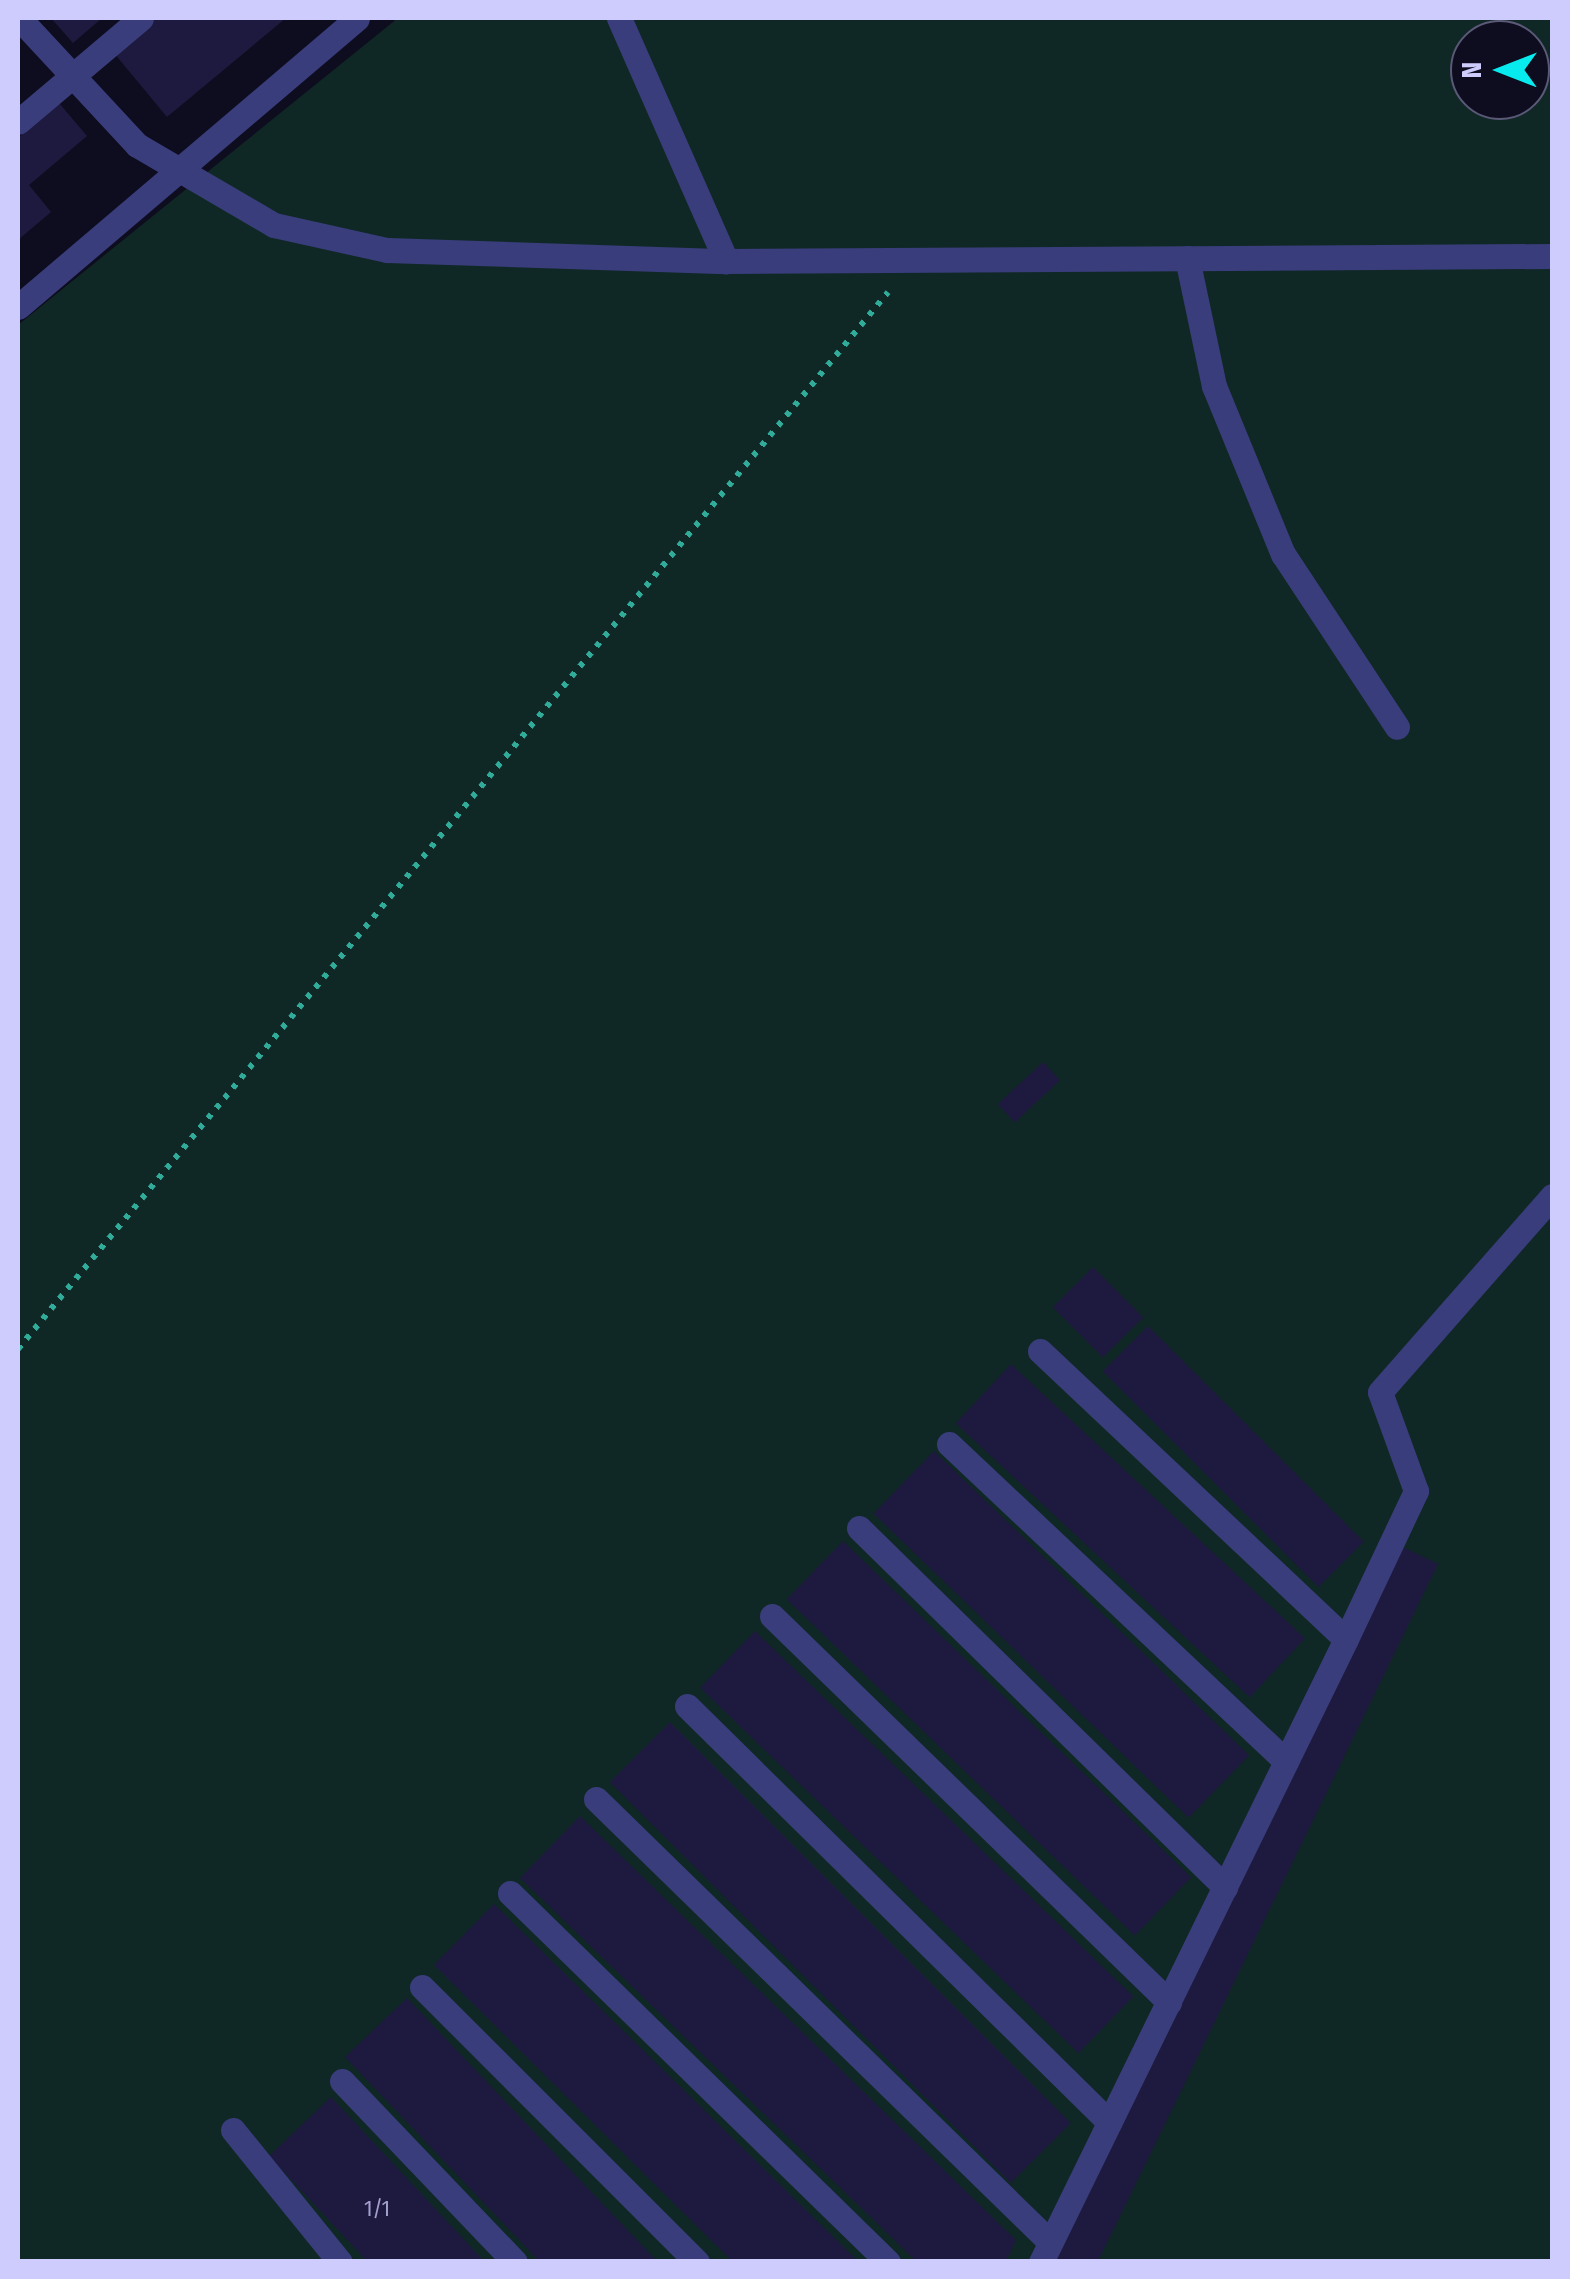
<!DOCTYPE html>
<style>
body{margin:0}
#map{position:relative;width:1570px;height:2279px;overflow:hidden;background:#0e0d1f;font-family:"Fira Sans Condensed",sans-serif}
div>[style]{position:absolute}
.green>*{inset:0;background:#102825}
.building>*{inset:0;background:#1e1a3f;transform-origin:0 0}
.path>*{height:6px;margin-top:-3px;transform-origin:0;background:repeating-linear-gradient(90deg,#31ac9a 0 5px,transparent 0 13px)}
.minor>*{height:25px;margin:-12.5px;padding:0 12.5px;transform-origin:12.5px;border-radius:12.5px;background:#393d7c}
span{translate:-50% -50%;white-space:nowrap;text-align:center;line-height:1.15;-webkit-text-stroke:10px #0e0d1f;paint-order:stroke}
.number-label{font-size:22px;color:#a2a0ce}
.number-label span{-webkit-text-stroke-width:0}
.frame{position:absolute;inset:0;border:20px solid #ceccfd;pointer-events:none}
.north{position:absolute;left:1450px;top:20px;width:100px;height:100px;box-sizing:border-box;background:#0e0d1f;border:2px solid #5b5978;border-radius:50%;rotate:270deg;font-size:28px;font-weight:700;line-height:40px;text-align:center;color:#ceccfd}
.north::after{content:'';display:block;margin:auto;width:35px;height:45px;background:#08ebee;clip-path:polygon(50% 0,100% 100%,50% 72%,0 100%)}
</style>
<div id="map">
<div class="green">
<div style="clip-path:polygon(evenodd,398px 18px,1552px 18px,1552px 2261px,18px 2261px,18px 325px,398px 18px,1470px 40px,1530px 40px,1530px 100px,1470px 100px,1470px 40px)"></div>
</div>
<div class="building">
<div style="clip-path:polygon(51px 18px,102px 18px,73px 43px)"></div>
<div style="clip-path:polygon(157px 18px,286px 18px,167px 117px,114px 53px)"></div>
<div style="clip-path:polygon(59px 103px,87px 136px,29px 185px,51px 212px,18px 240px,18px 138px)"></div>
<div style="left:1043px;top:1062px;width:25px;height:62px;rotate:47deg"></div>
<div style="left:1093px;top:1267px;width:71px;height:57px;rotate:45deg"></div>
<div style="left:1148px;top:1326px;width:305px;height:64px;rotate:45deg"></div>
<div style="left:1011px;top:1364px;width:402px;height:81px;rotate:43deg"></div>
<div style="left:934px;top:1451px;width:438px;height:87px;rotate:44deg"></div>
<div style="left:843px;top:1541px;width:484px;height:81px;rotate:44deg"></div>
<div style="left:1403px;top:1547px;width:39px;height:794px;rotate:26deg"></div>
<div style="left:755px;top:1631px;width:526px;height:79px;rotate:44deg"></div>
<div style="left:670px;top:1722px;width:567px;height:85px;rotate:45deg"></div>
<div style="clip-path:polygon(580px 1816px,1016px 2240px,1006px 2262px,917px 2262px,520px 1878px)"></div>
<div style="clip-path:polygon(494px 1904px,859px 2262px,733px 2262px,434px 1965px)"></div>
<div style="clip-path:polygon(407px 1998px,658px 2262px,540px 2262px,345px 2057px)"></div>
<div style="clip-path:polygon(331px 2097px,485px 2262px,368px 2262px,269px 2156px)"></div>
</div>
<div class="path">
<div style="left:18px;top:1349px;width:1369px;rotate:-50.54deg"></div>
</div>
<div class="minor">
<div style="left:19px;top:18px;width:173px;rotate:47.1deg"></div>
<div style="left:137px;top:145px;width:159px;rotate:30.3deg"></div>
<div style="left:274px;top:225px;width:116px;rotate:12.5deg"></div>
<div style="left:387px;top:250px;width:339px;rotate:1.9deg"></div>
<div style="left:726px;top:261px;width:826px;rotate:-0.35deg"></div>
<div style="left:619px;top:18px;width:266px;rotate:66.2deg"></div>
<div style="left:18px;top:122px;width:161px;rotate:-40.2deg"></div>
<div style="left:1187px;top:258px;width:131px;rotate:78.1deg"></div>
<div style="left:1214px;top:386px;width:182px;rotate:67.7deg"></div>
<div style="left:1283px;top:554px;width:207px;rotate:56.6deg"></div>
<div style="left:18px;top:307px;width:445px;rotate:-40.4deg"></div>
<div style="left:1040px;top:1351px;width:420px;rotate:43.3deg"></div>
<div style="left:1346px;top:1639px;width:694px;rotate:116.08deg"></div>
<div style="left:949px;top:1444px;width:463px;rotate:43.3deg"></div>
<div style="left:859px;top:1528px;width:513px;rotate:44.45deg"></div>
<div style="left:772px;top:1616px;width:554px;rotate:44.2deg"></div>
<div style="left:1346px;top:1639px;width:164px;rotate:-64.7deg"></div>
<div style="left:1416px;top:1491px;width:105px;rotate:-110deg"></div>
<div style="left:1380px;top:1392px;width:261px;rotate:-48.7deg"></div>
<div style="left:687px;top:1706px;width:593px;rotate:44.59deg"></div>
<div style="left:596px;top:1799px;width:634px;rotate:44.3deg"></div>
<div style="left:510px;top:1893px;width:528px;rotate:44.31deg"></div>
<div style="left:422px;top:1987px;width:389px;rotate:45deg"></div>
<div style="left:342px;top:2081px;width:250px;rotate:46.3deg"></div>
<div style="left:233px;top:2130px;width:170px;rotate:51deg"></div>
</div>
<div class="number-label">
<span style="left:377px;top:2209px">1/1</span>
</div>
<div class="frame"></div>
<div class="north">N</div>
</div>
